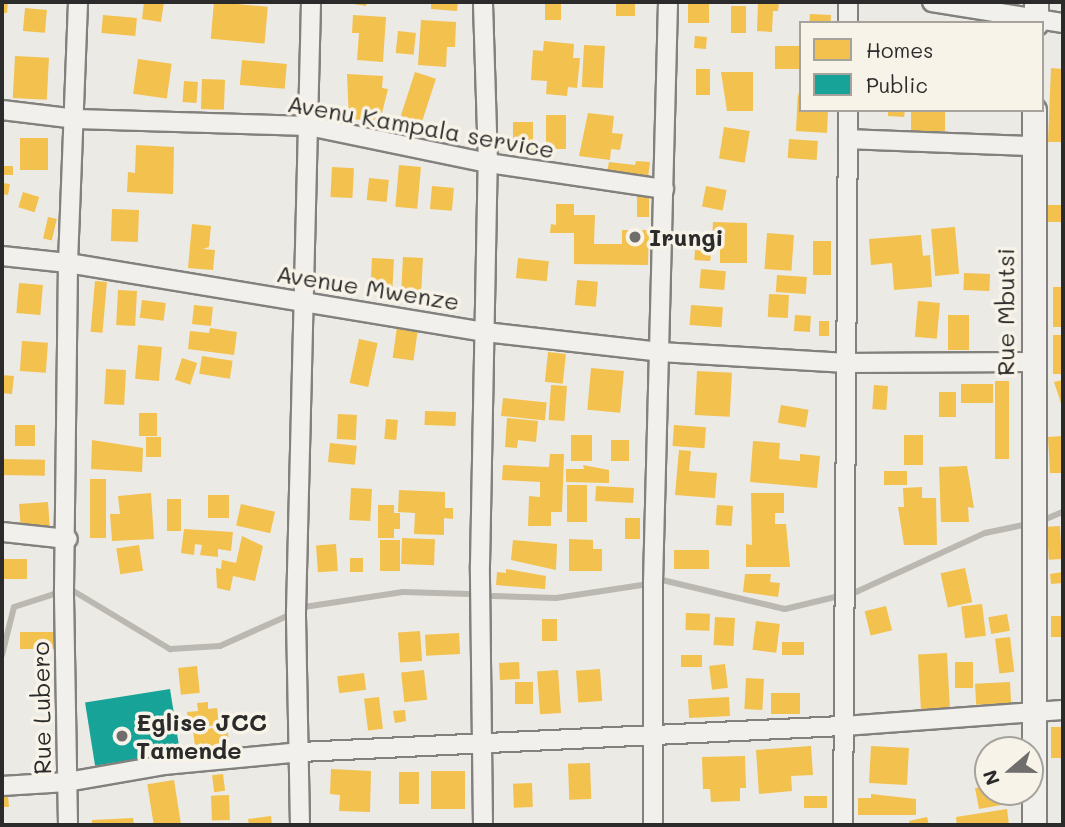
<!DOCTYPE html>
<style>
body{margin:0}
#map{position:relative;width:1065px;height:827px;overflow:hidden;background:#eceae4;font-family:Mali,sans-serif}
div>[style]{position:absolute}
.homes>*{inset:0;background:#f2c14e;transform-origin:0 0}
.public>*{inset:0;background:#17a398;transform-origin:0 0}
.stream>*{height:6px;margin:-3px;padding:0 3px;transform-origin:3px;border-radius:3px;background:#bab8b0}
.roads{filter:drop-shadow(2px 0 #82817e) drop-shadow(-2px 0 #82817e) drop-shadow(0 2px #82817e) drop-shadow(0 -2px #82817e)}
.street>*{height:18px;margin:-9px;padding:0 9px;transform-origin:9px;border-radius:9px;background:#f1f0ec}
.secondary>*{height:23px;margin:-11.5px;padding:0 11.5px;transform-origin:11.5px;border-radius:11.5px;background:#f1f0ec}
.dots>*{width:19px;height:19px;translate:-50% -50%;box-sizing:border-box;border:4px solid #f7f3e8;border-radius:50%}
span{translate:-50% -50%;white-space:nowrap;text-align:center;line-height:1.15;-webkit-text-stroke:7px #f7f3e8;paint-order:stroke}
.street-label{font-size:24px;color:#2b2b2b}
.poi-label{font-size:24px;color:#2b2b2b;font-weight:700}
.left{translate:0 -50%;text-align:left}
.frame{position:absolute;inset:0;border:4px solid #2b2b2b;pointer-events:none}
.legend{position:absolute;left:799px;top:21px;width:245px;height:91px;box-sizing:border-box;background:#f7f3e8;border:2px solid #a5a39c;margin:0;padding:9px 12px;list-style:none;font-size:21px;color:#2b2b2b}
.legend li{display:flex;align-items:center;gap:14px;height:35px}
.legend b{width:35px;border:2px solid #a5a39c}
.north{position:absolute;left:974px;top:736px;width:70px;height:70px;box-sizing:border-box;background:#f7f3e8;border:2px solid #a5a39c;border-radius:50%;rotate:250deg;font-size:19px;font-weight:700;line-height:28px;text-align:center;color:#2b2b2b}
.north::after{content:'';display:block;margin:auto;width:24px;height:32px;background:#6f6e6c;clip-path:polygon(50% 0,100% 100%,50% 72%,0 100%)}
</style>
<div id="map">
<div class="homes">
<div style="clip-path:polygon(2px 2px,8px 2px,7px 13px,2px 13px)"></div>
<div style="clip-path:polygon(144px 2px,164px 2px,161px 22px,142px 19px)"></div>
<div style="left:214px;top:2px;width:54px;height:37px;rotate:5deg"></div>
<div style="clip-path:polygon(341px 2px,367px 2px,366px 6px)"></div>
<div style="clip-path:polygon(431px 2px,458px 2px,457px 11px,431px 9px)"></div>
<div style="left:545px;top:2px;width:16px;height:18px"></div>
<div style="left:616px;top:2px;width:19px;height:14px"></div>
<div style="left:688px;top:2px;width:21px;height:21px"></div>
<div style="clip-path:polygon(758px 2px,779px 2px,778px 11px,773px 11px,772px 32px,757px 31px)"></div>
<div style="left:731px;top:6px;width:15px;height:27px"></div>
<div style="left:25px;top:8px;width:22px;height:23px;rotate:5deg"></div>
<div style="left:810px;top:14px;width:21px;height:9px;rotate:3deg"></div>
<div style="left:103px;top:15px;width:34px;height:18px;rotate:5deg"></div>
<div style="clip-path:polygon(353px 15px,386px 17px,383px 62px,357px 60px,359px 33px,352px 33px)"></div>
<div style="clip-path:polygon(421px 20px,456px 22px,455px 47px,447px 47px,446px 67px,418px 65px)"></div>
<div style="left:398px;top:31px;width:18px;height:22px;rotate:6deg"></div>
<div style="left:695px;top:36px;width:12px;height:12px;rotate:5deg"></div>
<div style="clip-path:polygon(544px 41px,574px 44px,573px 58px,580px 58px,577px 88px,568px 87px,567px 96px,546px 94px,547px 81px,531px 80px,533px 50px,543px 51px)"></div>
<div style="left:584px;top:45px;width:21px;height:42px;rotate:3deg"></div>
<div style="left:775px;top:46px;width:26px;height:23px"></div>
<div style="left:15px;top:56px;width:34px;height:42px;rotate:3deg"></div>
<div style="left:138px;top:59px;width:34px;height:35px;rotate:8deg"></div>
<div style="left:242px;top:60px;width:45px;height:25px;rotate:5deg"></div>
<div style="clip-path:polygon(1051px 68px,1063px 69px,1063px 142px,1048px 142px)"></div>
<div style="left:696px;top:69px;width:14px;height:26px"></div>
<div style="left:415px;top:72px;width:22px;height:46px;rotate:18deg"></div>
<div style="clip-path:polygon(721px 72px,753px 72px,753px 111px,727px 111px)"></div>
<div style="clip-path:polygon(347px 74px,383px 76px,382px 88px,388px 89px,380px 121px,349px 119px)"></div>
<div style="left:202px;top:79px;width:23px;height:30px;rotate:2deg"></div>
<div style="left:184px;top:81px;width:14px;height:21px;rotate:4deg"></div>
<div style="clip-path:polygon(798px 91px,801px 110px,828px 110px,827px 133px,796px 131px)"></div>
<div style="clip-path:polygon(888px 110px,905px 110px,904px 117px,888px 116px)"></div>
<div style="left:911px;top:110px;width:34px;height:21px"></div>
<div style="clip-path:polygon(588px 113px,614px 116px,612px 133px,623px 134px,620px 150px,611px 149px,610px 160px,579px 156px)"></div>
<div style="left:546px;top:115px;width:20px;height:34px"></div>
<div style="left:513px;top:122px;width:20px;height:28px"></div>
<div style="left:724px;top:127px;width:26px;height:32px;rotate:9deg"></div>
<div style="left:20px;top:138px;width:28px;height:32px"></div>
<div style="left:789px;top:139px;width:29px;height:19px;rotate:4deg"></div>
<div style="clip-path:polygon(136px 145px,174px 147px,173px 194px,127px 192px,128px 172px,135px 173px)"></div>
<div style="clip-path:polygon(636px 161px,650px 162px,648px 177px,607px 172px,609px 162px,635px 165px)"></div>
<div style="left:399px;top:165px;width:22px;height:42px;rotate:5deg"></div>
<div style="left:2px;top:166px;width:11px;height:9px"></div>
<div style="left:332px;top:167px;width:22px;height:30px;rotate:3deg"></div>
<div style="left:369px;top:178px;width:20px;height:22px;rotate:6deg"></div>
<div style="clip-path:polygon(2px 183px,10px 184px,8px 195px,2px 194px)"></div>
<div style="left:432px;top:186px;width:22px;height:23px;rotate:5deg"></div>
<div style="left:706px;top:186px;width:21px;height:21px;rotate:11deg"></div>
<div style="left:23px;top:192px;width:17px;height:16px;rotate:17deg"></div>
<div style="left:637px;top:196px;width:12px;height:21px"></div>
<div style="clip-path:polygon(556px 204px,574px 204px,574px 215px,595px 215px,594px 244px,622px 244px,622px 230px,649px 230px,648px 265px,574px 264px,574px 233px,550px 233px,551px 224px,556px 225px)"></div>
<div style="left:1046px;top:205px;width:15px;height:17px"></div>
<div style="left:112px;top:209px;width:27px;height:32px;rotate:2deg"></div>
<div style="left:48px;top:217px;width:9px;height:22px;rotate:13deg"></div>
<div style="clip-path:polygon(713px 222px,747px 223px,747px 263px,720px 263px,720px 238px,712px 238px)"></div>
<div style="clip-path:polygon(192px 224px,211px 226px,209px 247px,203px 249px,215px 250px,213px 270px,188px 268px)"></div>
<div style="left:955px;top:227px;width:47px;height:24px;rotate:85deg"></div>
<div style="left:767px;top:233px;width:27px;height:36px;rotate:4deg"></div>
<div style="clip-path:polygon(921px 235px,923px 256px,930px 255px,932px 287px,894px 290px,892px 263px,871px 265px,869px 239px)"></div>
<div style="left:813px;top:241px;width:18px;height:34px"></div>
<div style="left:695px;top:250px;width:16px;height:10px;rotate:4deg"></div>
<div style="left:403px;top:257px;width:20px;height:39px;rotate:3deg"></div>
<div style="left:372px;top:258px;width:22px;height:30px;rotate:3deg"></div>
<div style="left:518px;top:258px;width:31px;height:20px;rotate:6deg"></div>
<div style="left:701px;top:269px;width:25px;height:19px;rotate:5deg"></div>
<div style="left:964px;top:273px;width:26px;height:17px;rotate:2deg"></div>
<div style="left:777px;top:275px;width:30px;height:17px;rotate:4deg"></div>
<div style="left:577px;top:280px;width:21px;height:25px;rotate:5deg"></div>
<div style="left:95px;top:281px;width:12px;height:51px;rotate:5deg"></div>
<div style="left:19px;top:283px;width:24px;height:30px;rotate:5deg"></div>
<div style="left:1053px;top:287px;width:10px;height:40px"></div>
<div style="left:118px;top:290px;width:19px;height:35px;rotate:3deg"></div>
<div style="left:769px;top:294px;width:20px;height:23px;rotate:3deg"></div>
<div style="left:142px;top:300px;width:24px;height:18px;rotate:7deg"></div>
<div style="left:918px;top:301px;width:22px;height:36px;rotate:5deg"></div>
<div style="left:194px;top:305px;width:19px;height:19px;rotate:6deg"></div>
<div style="left:691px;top:305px;width:32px;height:20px;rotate:4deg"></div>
<div style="left:795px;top:315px;width:16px;height:16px;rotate:4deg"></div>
<div style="left:948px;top:315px;width:21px;height:35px"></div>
<div style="left:819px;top:321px;width:10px;height:15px"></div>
<div style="left:397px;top:327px;width:21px;height:31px;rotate:8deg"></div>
<div style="clip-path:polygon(210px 328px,237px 332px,234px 355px,188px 349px,190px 331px,209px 333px)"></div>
<div style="left:1053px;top:335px;width:10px;height:39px"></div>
<div style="left:359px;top:339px;width:19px;height:45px;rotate:12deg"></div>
<div style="left:22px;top:341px;width:26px;height:30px;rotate:4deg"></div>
<div style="left:138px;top:345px;width:24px;height:34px;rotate:5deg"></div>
<div style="left:548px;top:352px;width:18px;height:30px;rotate:6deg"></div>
<div style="left:202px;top:356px;width:31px;height:18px;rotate:9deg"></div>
<div style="left:182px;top:358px;width:16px;height:23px;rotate:18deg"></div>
<div style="left:591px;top:368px;width:33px;height:42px;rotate:5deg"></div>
<div style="left:106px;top:369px;width:20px;height:35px;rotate:3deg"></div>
<div style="left:697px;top:371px;width:35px;height:44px;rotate:3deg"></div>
<div style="clip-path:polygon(2px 375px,14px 376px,12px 394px,2px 393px)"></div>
<div style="clip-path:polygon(1063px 380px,1063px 409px,1054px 382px)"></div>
<div style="left:1009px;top:381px;width:78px;height:14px;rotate:90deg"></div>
<div style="left:993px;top:384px;width:19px;height:32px;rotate:90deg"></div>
<div style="left:551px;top:385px;width:16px;height:35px;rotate:4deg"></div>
<div style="left:874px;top:385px;width:14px;height:24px;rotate:4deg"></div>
<div style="left:939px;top:392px;width:17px;height:25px"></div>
<div style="left:503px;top:398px;width:44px;height:18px;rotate:6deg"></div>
<div style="left:781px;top:405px;width:28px;height:18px;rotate:10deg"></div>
<div style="left:425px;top:411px;width:31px;height:14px;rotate:2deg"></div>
<div style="left:139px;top:413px;width:18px;height:23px"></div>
<div style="left:338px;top:414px;width:19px;height:25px;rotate:3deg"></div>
<div style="clip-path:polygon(507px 418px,538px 421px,536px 442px,518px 440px,517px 448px,505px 447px)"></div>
<div style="left:386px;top:419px;width:12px;height:20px;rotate:5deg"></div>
<div style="left:15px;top:425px;width:20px;height:21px"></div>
<div style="left:674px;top:425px;width:32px;height:21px;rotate:4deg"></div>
<div style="left:571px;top:435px;width:21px;height:26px"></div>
<div style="left:904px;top:435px;width:19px;height:30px"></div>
<div style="clip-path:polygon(1063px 436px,1063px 473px,1050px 473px,1048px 437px)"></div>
<div style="left:146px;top:437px;width:15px;height:20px"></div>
<div style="clip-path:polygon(92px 440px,143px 448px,142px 472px,91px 469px)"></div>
<div style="left:611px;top:440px;width:18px;height:21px"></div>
<div style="clip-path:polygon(753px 441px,780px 443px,779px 459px,800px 461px,800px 454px,820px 456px,817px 488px,750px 482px)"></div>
<div style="left:330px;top:443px;width:27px;height:19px;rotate:6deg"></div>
<div style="clip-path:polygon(679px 450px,691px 451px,689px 471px,717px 473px,715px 498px,675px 495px)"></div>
<div style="clip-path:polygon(550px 454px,564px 454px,562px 512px,551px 512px,551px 526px,528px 526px,529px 496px,540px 497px,540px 482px,502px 480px,503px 465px,549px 467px)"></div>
<div style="left:2px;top:459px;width:43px;height:16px;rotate:1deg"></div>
<div style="clip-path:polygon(583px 465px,609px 470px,609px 483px,566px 482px,566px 469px,584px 469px)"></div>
<div style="clip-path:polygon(967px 466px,974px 508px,968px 507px,969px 522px,941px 522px,939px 467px)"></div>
<div style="left:907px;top:471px;width:14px;height:23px;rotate:90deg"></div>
<div style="left:90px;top:479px;width:16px;height:59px"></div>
<div style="left:567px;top:485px;width:20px;height:37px"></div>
<div style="left:596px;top:486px;width:38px;height:15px;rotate:3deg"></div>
<div style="clip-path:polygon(922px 487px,922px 498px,936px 498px,937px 545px,904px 545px,898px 507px,904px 507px,903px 488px)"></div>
<div style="left:351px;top:488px;width:21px;height:32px;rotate:3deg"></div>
<div style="clip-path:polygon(399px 490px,445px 492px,445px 508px,453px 508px,453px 519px,444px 518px,444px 535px,414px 534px,415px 513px,398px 512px)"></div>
<div style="clip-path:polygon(151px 493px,154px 539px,112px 541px,110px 514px,120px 514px,118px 496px)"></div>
<div style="clip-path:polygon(751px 493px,784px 493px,784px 513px,775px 513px,775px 524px,786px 524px,790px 567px,746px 567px,746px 544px,752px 545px)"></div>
<div style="left:208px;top:495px;width:21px;height:23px"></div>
<div style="left:167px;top:499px;width:14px;height:32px"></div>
<div style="left:48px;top:502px;width:27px;height:29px;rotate:86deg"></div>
<div style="left:241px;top:504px;width:35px;height:22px;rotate:13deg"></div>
<div style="clip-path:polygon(378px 505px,394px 505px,394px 513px,400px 513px,400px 529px,394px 529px,394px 538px,378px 538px)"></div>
<div style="left:717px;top:505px;width:16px;height:20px;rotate:4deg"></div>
<div style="left:625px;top:518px;width:15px;height:21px"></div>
<div style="left:1060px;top:526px;width:33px;height:13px;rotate:87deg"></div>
<div style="clip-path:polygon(184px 529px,233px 532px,231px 551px,218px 549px,218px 557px,200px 555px,202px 545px,195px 544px,194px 555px,181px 553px)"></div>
<div style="clip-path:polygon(242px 536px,263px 546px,255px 581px,233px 576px,230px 591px,217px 588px,216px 568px,221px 569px,222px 560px,236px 563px)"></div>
<div style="left:402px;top:538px;width:33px;height:26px;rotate:2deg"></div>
<div style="clip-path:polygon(569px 539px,593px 540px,593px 549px,602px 549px,602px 571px,569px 571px)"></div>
<div style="left:380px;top:540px;width:20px;height:31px"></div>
<div style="clip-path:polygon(513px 540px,557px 544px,556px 570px,511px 560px)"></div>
<div style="left:336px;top:544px;width:27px;height:20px;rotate:86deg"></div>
<div style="left:139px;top:545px;width:26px;height:23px;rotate:81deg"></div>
<div style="left:674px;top:550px;width:35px;height:19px"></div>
<div style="left:350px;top:558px;width:13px;height:14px"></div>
<div style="left:2px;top:559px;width:25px;height:20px"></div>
<div style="left:965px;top:568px;width:35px;height:25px;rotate:78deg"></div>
<div style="clip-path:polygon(506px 569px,546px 576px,545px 589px,496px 585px,497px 572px,506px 573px)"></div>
<div style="clip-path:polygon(1063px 572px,1063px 583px,1051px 584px,1050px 574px)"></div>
<div style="clip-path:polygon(745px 574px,771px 574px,770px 582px,780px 583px,778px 597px,743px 592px)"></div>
<div style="left:982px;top:604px;width:32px;height:21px;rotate:83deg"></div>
<div style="left:886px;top:606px;width:25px;height:22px;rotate:76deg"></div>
<div style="left:686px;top:613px;width:24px;height:17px;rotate:2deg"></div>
<div style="left:1007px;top:614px;width:17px;height:19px;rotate:80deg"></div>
<div style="left:1051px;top:616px;width:12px;height:21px"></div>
<div style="left:715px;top:617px;width:20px;height:28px;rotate:3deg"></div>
<div style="left:542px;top:619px;width:15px;height:22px"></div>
<div style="left:756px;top:621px;width:24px;height:29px;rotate:7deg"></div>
<div style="left:420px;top:631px;width:30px;height:22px;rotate:86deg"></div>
<div style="left:20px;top:632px;width:37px;height:17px"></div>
<div style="left:459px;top:633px;width:21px;height:34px;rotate:87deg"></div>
<div style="left:1010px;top:637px;width:35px;height:15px;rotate:83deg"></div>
<div style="left:804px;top:642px;width:13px;height:22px;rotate:90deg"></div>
<div style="left:947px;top:653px;width:55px;height:29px;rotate:87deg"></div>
<div style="left:702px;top:655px;width:12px;height:21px;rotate:90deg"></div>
<div style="left:519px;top:662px;width:17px;height:20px;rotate:87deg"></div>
<div style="left:955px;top:662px;width:18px;height:26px"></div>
<div style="left:725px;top:664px;width:24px;height:16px;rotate:83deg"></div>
<div style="left:197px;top:666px;width:27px;height:19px;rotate:84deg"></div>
<div style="left:600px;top:669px;width:32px;height:24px;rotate:86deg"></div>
<div style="left:424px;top:670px;width:30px;height:23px;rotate:84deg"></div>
<div style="left:558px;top:670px;width:43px;height:21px;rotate:86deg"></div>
<div style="left:364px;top:673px;width:17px;height:27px;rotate:83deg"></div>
<div style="left:746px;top:678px;width:18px;height:31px;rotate:3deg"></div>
<div style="left:515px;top:682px;width:18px;height:22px"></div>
<div style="left:1010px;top:682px;width:21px;height:35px;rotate:87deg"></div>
<div style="left:771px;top:693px;width:29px;height:21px"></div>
<div style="left:379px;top:697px;width:32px;height:15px;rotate:83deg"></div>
<div style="left:729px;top:697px;width:19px;height:41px;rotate:87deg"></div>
<div style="clip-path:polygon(208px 702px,208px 709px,217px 708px,219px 725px,189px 728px,187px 712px,198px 711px,197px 703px)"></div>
<div style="clip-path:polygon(405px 710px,406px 721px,395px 723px,393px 711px)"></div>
<div style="clip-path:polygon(227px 727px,229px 741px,220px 742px,221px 753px,196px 755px,193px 730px)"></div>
<div style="left:1051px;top:727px;width:12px;height:31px"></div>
<div style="clip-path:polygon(811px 746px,813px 775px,791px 776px,792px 791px,759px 794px,756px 750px)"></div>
<div style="left:871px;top:746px;width:38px;height:37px;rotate:3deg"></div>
<div style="clip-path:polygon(745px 756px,746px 788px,740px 788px,740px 801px,711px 802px,710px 789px,703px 789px,702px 757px)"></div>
<div style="left:590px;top:763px;width:36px;height:22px;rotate:88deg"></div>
<div style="clip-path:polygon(331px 769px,371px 771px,370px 812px,339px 811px,340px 795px,330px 794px)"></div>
<div style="left:431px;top:771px;width:34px;height:38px"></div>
<div style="left:399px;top:772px;width:20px;height:32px"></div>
<div style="left:223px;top:774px;width:17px;height:11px;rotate:83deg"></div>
<div style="left:174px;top:780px;width:46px;height:27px;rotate:81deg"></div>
<div style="left:532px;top:783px;width:24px;height:19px;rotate:88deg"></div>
<div style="clip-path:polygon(988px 786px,988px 792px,1016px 792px,1018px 802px,979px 809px,975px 788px)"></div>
<div style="clip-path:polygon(871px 794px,916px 799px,916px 815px,858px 815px,858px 798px,871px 798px)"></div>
<div style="left:229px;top:795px;width:25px;height:18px;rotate:88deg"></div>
<div style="clip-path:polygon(8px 796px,9px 807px,2px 807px,2px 797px)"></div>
<div style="left:804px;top:796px;width:23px;height:12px"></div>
<div style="clip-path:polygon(1007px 809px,1009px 825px,957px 825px,956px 817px)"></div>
<div style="clip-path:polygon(271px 816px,272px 825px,249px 825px,248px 819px)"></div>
<div style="clip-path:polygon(927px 817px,929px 825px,910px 825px,909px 821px)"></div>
<div style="clip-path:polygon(133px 818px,134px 825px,92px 825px,92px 820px)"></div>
</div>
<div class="public">
<div style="left:170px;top:689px;width:64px;height:86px;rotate:81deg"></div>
</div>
<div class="stream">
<div style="left:1039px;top:522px;width:26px;rotate:-23deg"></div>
<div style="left:662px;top:580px;width:126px;rotate:13.3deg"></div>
<div style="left:785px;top:609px;width:73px;rotate:-13.5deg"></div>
<div style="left:856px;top:592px;width:142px;rotate:-24.6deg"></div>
<div style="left:985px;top:533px;width:44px;rotate:-11.8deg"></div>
<div style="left:493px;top:596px;width:63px;rotate:1.8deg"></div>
<div style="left:556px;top:598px;width:87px;rotate:-8.6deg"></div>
<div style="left:304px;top:607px;width:100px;rotate:-8.6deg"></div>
<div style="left:403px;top:592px;width:67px;rotate:1.7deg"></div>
<div style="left:2px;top:655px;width:49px;rotate:-76deg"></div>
<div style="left:14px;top:607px;width:59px;rotate:-17.8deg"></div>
<div style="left:70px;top:589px;width:117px;rotate:31deg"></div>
<div style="left:170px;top:649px;width:50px;rotate:-3.4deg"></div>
<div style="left:220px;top:646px;width:73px;rotate:-24.1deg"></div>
</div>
<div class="roads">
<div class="street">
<div style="left:932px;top:2px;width:133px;rotate:9.1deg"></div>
<div style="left:848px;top:23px;width:21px;rotate:-90deg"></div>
<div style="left:2px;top:110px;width:75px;rotate:6.9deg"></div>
<div style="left:76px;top:119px;width:233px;rotate:1.7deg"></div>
<div style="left:309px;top:126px;width:183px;rotate:11.7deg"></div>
<div style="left:488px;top:163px;width:178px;rotate:8.4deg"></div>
<div style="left:848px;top:139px;width:185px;rotate:2.2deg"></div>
<div style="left:2px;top:256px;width:66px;rotate:6.1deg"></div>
<div style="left:68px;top:263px;width:423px;rotate:9.4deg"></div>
<div style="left:485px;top:332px;width:176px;rotate:6.5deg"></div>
<div style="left:660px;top:352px;width:183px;rotate:3.4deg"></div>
<div style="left:843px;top:363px;width:188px;rotate:-0.3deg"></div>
<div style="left:2px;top:532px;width:66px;rotate:6.1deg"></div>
<div style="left:2px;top:786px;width:65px;rotate:-3.5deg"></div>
<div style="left:67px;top:782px;width:98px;rotate:-9.9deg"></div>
<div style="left:164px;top:765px;width:138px;rotate:-5.4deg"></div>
<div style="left:301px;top:752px;width:543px;rotate:-2.75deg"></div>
<div style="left:843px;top:726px;width:221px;rotate:-4.2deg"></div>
<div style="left:68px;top:825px;width:235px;rotate:-91deg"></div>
<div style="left:64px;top:590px;width:327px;rotate:-89.3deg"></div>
<div style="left:68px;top:263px;width:261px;rotate:-87.8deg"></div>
<div style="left:300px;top:825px;width:213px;rotate:-91.1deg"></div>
<div style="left:296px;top:612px;width:610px;rotate:-88.59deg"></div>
<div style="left:483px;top:825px;width:260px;rotate:-90.7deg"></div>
<div style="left:480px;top:565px;width:402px;rotate:-88.9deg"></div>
<div style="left:488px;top:163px;width:161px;rotate:-91.8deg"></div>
<div style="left:653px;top:825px;width:242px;rotate:-90deg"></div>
<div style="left:653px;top:583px;width:581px;rotate:-88.52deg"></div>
<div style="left:843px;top:825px;width:715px;rotate:-89.6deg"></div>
</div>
<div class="secondary">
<div style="left:1036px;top:2px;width:21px;rotate:90deg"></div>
<div style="left:1034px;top:110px;width:715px;rotate:90deg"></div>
</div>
</div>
<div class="dots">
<div style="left:635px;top:237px;background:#6f6e6c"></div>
<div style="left:122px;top:736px;background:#6f6e6c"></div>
</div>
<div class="street-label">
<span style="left:421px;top:126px;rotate:10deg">Avenu Kampala service</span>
<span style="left:368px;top:287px;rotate:9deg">Avenue Mwenze</span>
<span style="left:1005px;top:312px;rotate:-90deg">Rue Mbutsi</span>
<span style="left:41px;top:708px;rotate:-91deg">Rue Lubero</span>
</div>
<div class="poi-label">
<span class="left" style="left:649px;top:237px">Irungi</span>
<span class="left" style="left:136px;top:736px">Eglise JCC<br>Tamende</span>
</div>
<div class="frame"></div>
<ul class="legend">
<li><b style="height:19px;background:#f2c14e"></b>Homes</li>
<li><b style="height:19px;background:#17a398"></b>Public</li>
</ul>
<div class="north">N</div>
</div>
